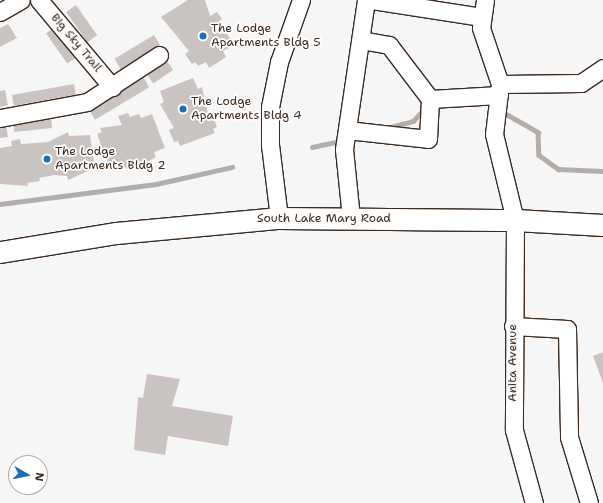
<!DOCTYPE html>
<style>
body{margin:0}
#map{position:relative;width:603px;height:503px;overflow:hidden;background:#f7f6f6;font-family:"Shantell Sans",sans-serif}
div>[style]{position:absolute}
.stream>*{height:4.5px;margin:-2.25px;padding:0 2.25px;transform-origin:2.25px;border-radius:2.25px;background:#b4aeaa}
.building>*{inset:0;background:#c9c3c1;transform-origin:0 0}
.roads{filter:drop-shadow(1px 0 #3b2a1e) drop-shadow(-1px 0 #3b2a1e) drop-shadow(0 1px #3b2a1e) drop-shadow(0 -1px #3b2a1e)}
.minor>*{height:17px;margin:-8.5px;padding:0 8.5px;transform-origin:8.5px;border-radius:8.5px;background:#fff}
.major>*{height:21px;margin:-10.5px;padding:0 10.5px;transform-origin:10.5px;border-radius:10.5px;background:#fff}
.dots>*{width:11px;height:11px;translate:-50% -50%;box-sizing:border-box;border:2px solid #fff;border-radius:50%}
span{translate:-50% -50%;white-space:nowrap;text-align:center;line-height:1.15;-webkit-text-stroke:3.5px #fff;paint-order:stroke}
.poi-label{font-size:12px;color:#3b2a1e}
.left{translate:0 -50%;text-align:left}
.street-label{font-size:12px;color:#3b2a1e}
.north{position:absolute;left:8px;top:455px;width:40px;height:40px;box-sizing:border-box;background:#fff;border:1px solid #b1aaa5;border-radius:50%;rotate:99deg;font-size:11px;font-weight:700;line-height:16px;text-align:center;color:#3b2a1e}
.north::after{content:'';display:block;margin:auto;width:14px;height:18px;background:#1f6fb2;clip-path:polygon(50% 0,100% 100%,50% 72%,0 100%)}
</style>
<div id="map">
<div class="stream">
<div style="left:501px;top:111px;width:43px;rotate:29.6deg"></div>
<div style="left:538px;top:132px;width:23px;rotate:88deg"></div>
<div style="left:539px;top:155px;width:24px;rotate:36deg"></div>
<div style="left:558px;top:169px;width:45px;rotate:2.5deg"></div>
<div style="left:387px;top:128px;width:27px;rotate:-15deg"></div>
<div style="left:413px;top:121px;width:18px;rotate:-47deg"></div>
<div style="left:312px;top:147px;width:30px;rotate:-12deg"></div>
<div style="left:0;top:204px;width:157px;rotate:-7.3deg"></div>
<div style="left:156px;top:184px;width:78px;rotate:-12.6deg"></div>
</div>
<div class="building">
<div style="clip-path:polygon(188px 0,205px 0,210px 16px,217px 12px,222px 19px,215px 24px,219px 30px,223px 28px,231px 40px,226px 42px,229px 48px,223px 51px,226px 57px,209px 68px,206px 62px,198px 66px,195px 62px,192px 64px,185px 54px,189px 51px,161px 17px)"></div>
<div style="left:76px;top:5px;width:37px;height:12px;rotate:55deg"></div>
<div style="clip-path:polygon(8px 24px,17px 38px,0 47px,0 28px)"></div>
<div style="left:55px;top:27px;width:37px;height:11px;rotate:55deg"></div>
<div style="left:154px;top:35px;width:12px;height:46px;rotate:59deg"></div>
<div style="left:167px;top:61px;width:11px;height:24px;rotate:56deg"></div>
<div style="left:143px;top:77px;width:12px;height:63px;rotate:59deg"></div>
<div style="clip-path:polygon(193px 78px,198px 89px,202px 87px,208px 115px,212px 114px,217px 127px,213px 129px,215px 133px,180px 146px,178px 141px,174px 142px,169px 130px,174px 128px,160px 104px,164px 102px,160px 91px)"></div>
<div style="left:74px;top:84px;width:11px;height:63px;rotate:80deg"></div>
<div style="clip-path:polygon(5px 90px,8px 105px,0 107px,0 91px)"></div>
<div style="clip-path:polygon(128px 113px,130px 117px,139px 114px,141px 118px,152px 114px,165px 148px,154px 152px,156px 157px,145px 163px,137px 166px,135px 160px,128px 162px,130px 166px,116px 171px,115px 167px,110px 169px,97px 134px,102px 132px,100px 128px,122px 125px,118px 116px)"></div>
<div style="left:51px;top:118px;width:10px;height:38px;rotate:84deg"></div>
<div style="clip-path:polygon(6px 126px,8px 137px,0 138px,0 127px)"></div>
<div style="clip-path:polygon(68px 132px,69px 136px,90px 135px,95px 168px,68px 180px,67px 176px,54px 175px,39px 178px,40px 181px,27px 183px,28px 186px,0 184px,0 148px,12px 146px,11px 141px,20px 139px,21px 144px,48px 142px)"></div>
<div style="clip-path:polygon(603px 352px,603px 383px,593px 356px)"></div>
<div style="clip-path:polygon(147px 374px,180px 379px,172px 406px,233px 416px,228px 446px,168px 436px,165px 455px,134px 450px,138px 397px,143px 398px)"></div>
</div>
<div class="roads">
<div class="minor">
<div style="left:39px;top:0;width:114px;rotate:50deg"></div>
<div style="left:372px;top:0;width:111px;rotate:8.8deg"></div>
<div style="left:485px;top:0;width:28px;rotate:98deg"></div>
<div style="left:481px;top:28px;width:59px;rotate:71.3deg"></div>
<div style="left:500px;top:84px;width:50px;rotate:96.8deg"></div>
<div style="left:494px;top:134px;width:89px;rotate:76.3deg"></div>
<div style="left:515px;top:220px;width:210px;rotate:90.3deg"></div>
<div style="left:514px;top:430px;width:76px;rotate:74.7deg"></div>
<div style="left:0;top:12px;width:24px;rotate:-30deg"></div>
<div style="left:500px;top:84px;width:81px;rotate:-0.7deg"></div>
<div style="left:581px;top:83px;width:27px;rotate:-34deg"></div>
<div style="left:430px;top:99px;width:69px;rotate:-3.3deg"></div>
<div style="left:0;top:118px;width:88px;rotate:-10.4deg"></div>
<div style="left:87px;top:102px;width:86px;rotate:-33.1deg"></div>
<div style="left:347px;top:130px;width:81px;rotate:6.3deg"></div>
<div style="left:428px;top:139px;width:40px;rotate:-87.1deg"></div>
<div style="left:430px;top:99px;width:68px;rotate:-127.2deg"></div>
<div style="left:389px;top:45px;width:29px;rotate:-170deg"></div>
<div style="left:279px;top:218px;width:74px;rotate:-97deg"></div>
<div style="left:270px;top:145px;width:38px;rotate:-90deg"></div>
<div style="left:270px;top:107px;width:46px;rotate:-78.7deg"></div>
<div style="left:279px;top:62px;width:66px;rotate:-70.5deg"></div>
<div style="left:351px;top:218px;width:69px;rotate:-95.8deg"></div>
<div style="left:344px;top:149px;width:151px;rotate:-81.6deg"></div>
<div style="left:513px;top:326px;width:54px;rotate:3.2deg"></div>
<div style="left:567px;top:329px;width:108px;rotate:88.9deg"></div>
<div style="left:569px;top:437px;width:69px;rotate:73.1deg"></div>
</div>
<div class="major">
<div style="left:0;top:252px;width:118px;rotate:-9.3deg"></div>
<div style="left:116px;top:233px;width:164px;rotate:-5.3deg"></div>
<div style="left:279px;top:218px;width:236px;rotate:0.5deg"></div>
<div style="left:515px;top:220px;width:88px;rotate:3.3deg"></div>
</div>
</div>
<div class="dots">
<div style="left:203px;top:36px;background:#1f6fb2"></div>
<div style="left:183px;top:109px;background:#1f6fb2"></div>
<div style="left:47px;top:159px;background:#1f6fb2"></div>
</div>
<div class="poi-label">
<span class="left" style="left:211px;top:36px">The Lodge<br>Apartments Bldg 5</span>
<span class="left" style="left:191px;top:109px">The Lodge<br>Apartments Bldg 4</span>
<span class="left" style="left:55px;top:159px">The Lodge<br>Apartments Bldg 2</span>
</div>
<div class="street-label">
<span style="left:76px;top:43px;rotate:50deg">Big Sky Trail</span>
<span style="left:324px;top:219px">South Lake Mary Road</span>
<span style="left:513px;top:363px;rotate:-90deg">Anita Avenue</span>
</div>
<div class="north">N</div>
</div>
